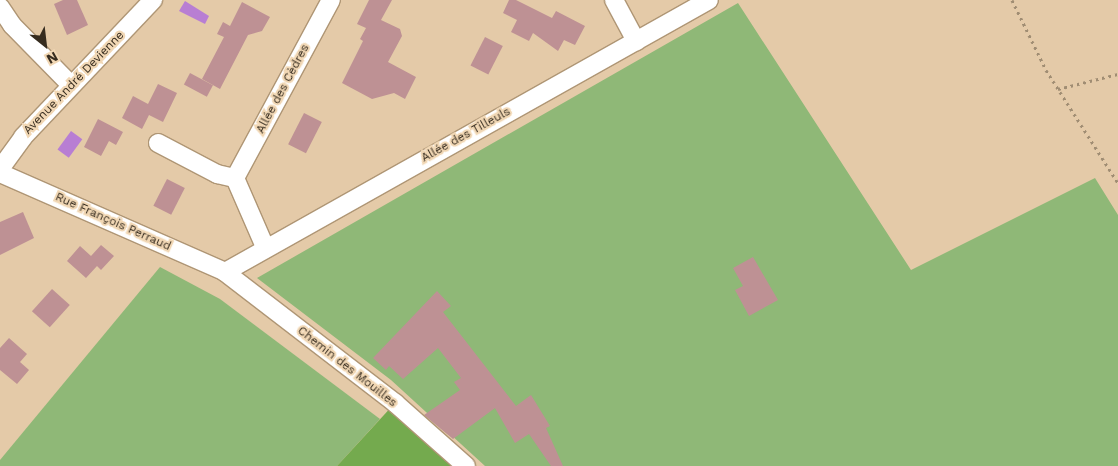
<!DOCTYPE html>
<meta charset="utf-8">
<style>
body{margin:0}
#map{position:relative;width:1118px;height:466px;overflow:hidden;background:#e4caa8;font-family:"Work Sans",sans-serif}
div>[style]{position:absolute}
.green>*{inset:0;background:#8fb877}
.forest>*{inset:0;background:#74aa4e}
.water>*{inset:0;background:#b87ed3;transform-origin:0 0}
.building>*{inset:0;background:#be9194;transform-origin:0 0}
.path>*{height:3px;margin-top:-1.5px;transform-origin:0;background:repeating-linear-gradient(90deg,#a08d73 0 2.5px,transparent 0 6.5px)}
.roads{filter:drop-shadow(1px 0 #af9675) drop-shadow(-1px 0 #af9675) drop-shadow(0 1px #af9675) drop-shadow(0 -1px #af9675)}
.minor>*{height:18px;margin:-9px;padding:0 9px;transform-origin:9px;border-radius:9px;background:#fff}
span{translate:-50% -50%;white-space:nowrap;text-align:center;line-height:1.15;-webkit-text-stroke:4.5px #f1d7b4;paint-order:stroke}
.street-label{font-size:12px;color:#362c1f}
.north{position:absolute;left:20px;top:20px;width:50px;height:50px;-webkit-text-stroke:4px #f1d7b4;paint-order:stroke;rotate:151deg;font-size:14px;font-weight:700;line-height:20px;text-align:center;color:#362c1f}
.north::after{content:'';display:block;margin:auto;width:18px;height:22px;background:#362c1f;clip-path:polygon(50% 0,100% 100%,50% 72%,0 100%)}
</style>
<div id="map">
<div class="green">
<div style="clip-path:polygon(738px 3px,911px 270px,1095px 178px,1118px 215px,1118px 466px,485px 466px,391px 380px,257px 278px)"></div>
<div style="clip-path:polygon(160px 267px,220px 299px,380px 419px,337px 466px,0 466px,0 460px)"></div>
</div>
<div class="forest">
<div style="clip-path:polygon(395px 403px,455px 466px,337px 466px)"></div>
</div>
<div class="water">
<div style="clip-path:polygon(185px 1px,209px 16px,205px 24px,179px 11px)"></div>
<div style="left:71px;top:131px;width:14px;height:23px;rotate:36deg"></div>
</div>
<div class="building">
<div style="clip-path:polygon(63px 0,77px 0,88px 25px,67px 35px,54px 4px)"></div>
<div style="clip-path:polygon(369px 0,392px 0,381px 20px,400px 29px,402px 36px,388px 62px,416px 77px,405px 99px,394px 93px,372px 99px,342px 83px,363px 41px,360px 39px,366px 28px,357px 24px)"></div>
<div style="clip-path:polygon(509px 0,516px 0,552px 18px,556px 11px,585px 26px,575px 45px,564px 40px,558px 51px,533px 33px,529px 41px,511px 32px,517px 20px,503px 13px)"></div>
<div style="clip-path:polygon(242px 2px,270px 17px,262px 31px,248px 35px,220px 89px,202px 79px,224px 37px,217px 34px,223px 22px,230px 26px)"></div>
<div style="left:485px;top:37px;width:20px;height:32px;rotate:27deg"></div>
<div style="left:190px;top:73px;width:26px;height:13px;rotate:28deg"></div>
<div style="clip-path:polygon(158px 84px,177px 93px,163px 122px,149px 115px,142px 129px,122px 118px,133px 96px,148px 104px)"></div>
<div style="left:304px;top:113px;width:20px;height:35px;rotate:27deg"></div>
<div style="clip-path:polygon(98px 119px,123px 132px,116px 145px,109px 141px,101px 156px,84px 147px)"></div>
<div style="left:167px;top:179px;width:20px;height:30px;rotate:27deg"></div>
<div style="clip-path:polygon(23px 212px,34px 238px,0 255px,0 222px)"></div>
<div style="clip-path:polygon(101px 245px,114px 256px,101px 270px,97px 266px,86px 278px,67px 261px,80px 246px,91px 256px)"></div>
<div style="clip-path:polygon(753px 257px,778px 300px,749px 316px,735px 290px,743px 286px,733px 268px)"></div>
<div style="left:52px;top:289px;width:24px;height:30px;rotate:42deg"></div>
<div style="clip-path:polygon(437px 291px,451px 306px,443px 312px,516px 406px,531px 395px,550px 426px,546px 428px,563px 466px,551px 466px,529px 434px,515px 443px,495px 408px,453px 439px,424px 415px,460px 390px,454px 382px,461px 378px,438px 348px,403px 379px,389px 366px,386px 370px,373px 358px)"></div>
<div style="clip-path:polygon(9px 338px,27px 354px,20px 362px,29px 370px,17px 384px,0 370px,0 348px)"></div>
</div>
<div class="path">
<div style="left:1012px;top:0;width:78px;rotate:64.1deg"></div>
<div style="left:1046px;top:70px;width:134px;rotate:57.5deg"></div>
<div style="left:1058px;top:89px;width:62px;rotate:-14deg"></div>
</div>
<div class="roads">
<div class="minor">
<div style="left:614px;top:0;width:47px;rotate:61.8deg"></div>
<div style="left:0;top:7px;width:22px;rotate:56deg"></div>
<div style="left:12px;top:25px;width:84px;rotate:45.5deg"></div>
<div style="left:158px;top:143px;width:67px;rotate:27.7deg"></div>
<div style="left:217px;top:174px;width:18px;rotate:13deg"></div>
<div style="left:0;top:169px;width:39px;rotate:-54deg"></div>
<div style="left:23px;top:137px;width:189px;rotate:-46.5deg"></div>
<div style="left:0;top:173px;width:246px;rotate:23.7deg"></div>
<div style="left:225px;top:272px;width:215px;rotate:37.6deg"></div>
<div style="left:395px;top:403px;width:95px;rotate:41.6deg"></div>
<div style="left:265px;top:247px;width:75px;rotate:-113.5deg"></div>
<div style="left:235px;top:178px;width:202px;rotate:-61.7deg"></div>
<div style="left:225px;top:272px;width:555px;rotate:-29.34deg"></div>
</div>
</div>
<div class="street-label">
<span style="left:74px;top:83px;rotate:-46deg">Avenue André Devienne</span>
<span style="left:283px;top:89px;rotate:-62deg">Allée des Cèdres</span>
<span style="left:466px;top:135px;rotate:-29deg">Allée des Tilleuls</span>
<span style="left:113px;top:222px;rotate:24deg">Rue François Perraud</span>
<span style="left:347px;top:367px;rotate:38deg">Chemin des Mouilles</span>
</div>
<div class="north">N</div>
</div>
